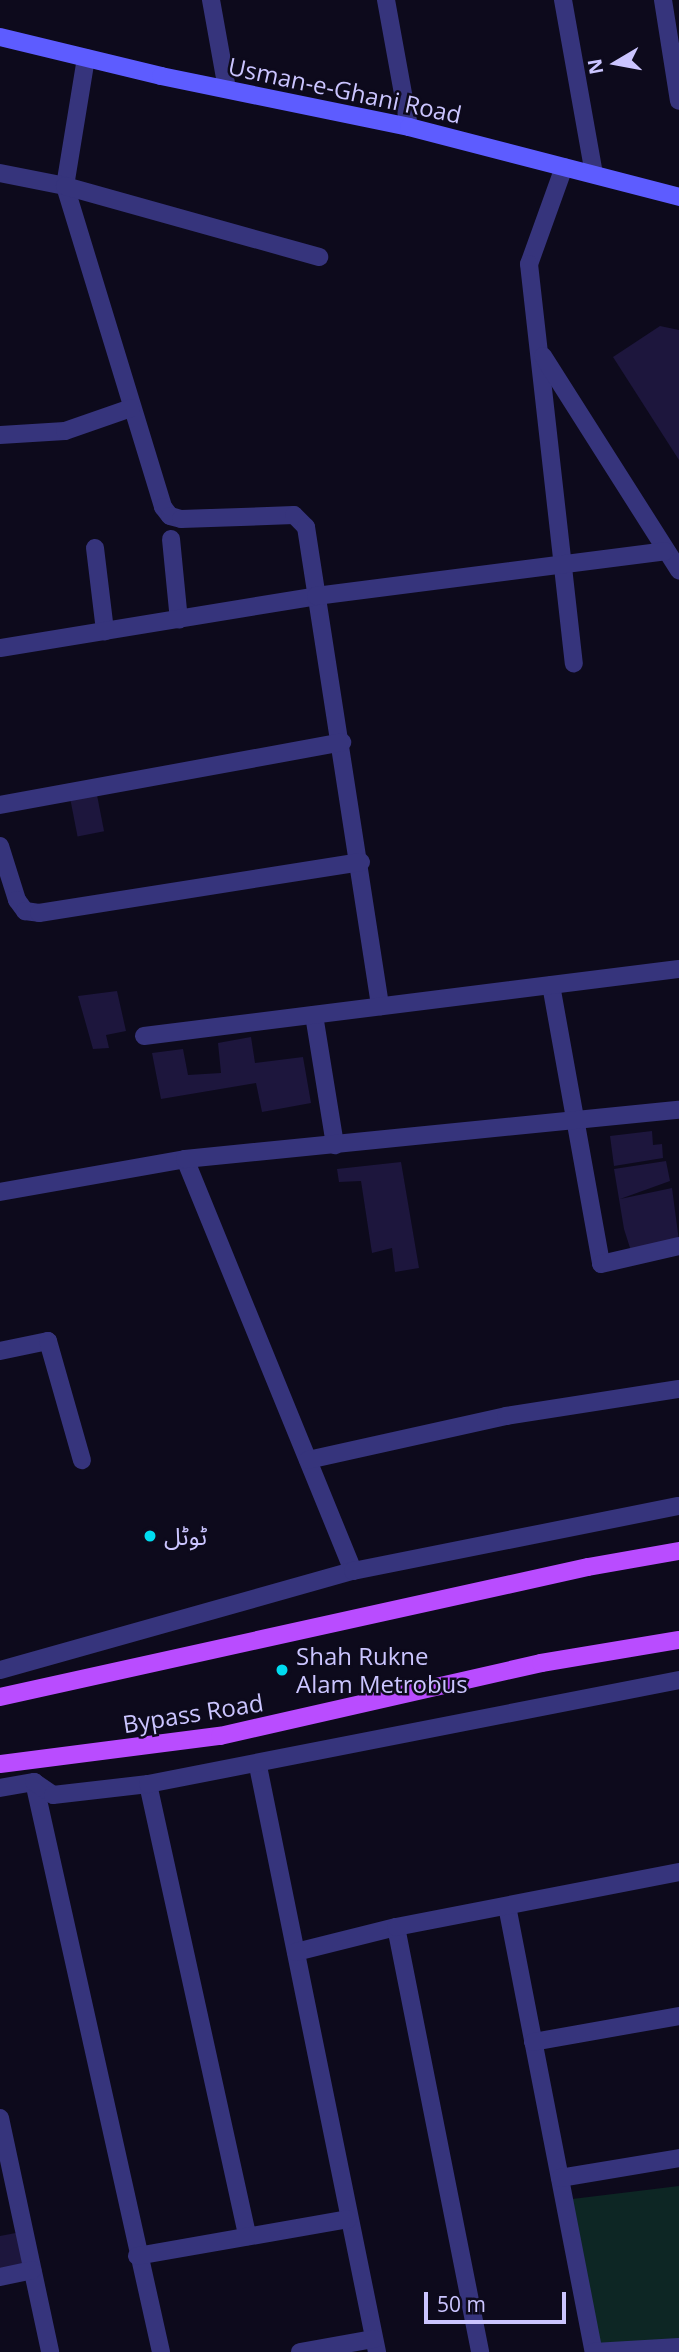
<!DOCTYPE html>
<meta charset="utf-8">
<style>
body{margin:0}
#map{position:relative;width:679px;height:2352px;overflow:hidden;background:#0d0a1c;font-family:"Open Sans","Noto Sans Arabic",sans-serif}
div>[style]{position:absolute}
.green>*{inset:0;background:#0d2624}
.building>*{inset:0;background:#1d163d;transform-origin:0 0}
.street>*{height:18px;margin:-9px;padding:0 9px;transform-origin:9px;border-radius:9px;background:#36347c}
.secondary>*{height:18px;margin:-9px;padding:0 9px;transform-origin:9px;border-radius:9px;background:#5d5cff}
.primary>*{height:18px;margin:-9px;padding:0 9px;transform-origin:9px;border-radius:9px;background:#b94cff}
.dots>*{width:19px;height:19px;translate:-50% -50%;box-sizing:border-box;border:4px solid #0d0a1c;border-radius:50%}
span{translate:-50% -50%;white-space:nowrap;text-align:center;line-height:1.15;-webkit-text-stroke:5px #0d0a1c;paint-order:stroke}
.street-label{font-size:24px;color:#cbc5ff}
.poi-label{font-size:24px;color:#cbc5ff}
.left{translate:0 -50%;text-align:left}
.north{position:absolute;left:581px;top:28px;width:70px;height:70px;-webkit-text-stroke:5px #0d0a1c;paint-order:stroke;rotate:260deg;font-size:19px;font-weight:700;line-height:28px;text-align:center;color:#cbc5ff}
.north::after{content:'';display:block;margin:auto;width:24px;height:32px;background:#cbc5ff;clip-path:polygon(50% 0,100% 100%,50% 72%,0 100%)}
.scale{position:absolute;left:424px;top:2292px;width:142px;height:32px;box-sizing:border-box;border:4px solid #cbc5ff;border-top:0;padding-left:9px;font-size:21px;line-height:24px;white-space:nowrap;color:#cbc5ff;-webkit-text-stroke:5px #0d0a1c;paint-order:stroke}
</style>
<div id="map">
<div class="green">
<div style="clip-path:polygon(679px 2186px,679px 2352px,593px 2352px,564px 2200px)"></div>
</div>
<div class="building">
<div style="clip-path:polygon(660px 326px,679px 330px,679px 460px,613px 357px)"></div>
<div style="left:97px;top:795px;width:37px;height:27px;rotate:79deg"></div>
<div style="clip-path:polygon(117px 991px,126px 1031px,106px 1035px,109px 1048px,93px 1049px,78px 996px)"></div>
<div style="clip-path:polygon(251px 1037px,255px 1063px,303px 1057px,311px 1103px,262px 1112px,256px 1083px,161px 1099px,152px 1053px,183px 1049px,188px 1075px,221px 1073px,218px 1043px)"></div>
<div style="clip-path:polygon(652px 1131px,653px 1145px,662px 1144px,663px 1158px,614px 1166px,610px 1136px)"></div>
<div style="clip-path:polygon(666px 1161px,670px 1181px,620px 1199px,672px 1188px,679px 1241px,631px 1251px,624px 1229px,614px 1169px)"></div>
<div style="clip-path:polygon(401px 1162px,419px 1268px,395px 1272px,392px 1248px,372px 1253px,361px 1181px,339px 1182px,337px 1169px)"></div>
<div style="clip-path:polygon(21px 2232px,27px 2268px,0 2274px,0 2236px)"></div>
</div>
<div class="street">
<div style="left:211px;top:0;width:90px;rotate:79.8deg"></div>
<div style="left:386px;top:0;width:129px;rotate:79.7deg"></div>
<div style="left:563px;top:0;width:177px;rotate:79.9deg"></div>
<div style="left:663px;top:0;width:102px;rotate:81deg"></div>
<div style="left:86px;top:58px;width:130px;rotate:99.3deg"></div>
<div style="left:65px;top:186px;width:336px;rotate:73deg"></div>
<div style="left:163px;top:507px;width:11px;rotate:52deg"></div>
<div style="left:170px;top:516px;width:11px;rotate:15deg"></div>
<div style="left:181px;top:519px;width:113px;rotate:-2deg"></div>
<div style="left:294px;top:515px;width:17px;rotate:45deg"></div>
<div style="left:306px;top:527px;width:485px;rotate:81.2deg"></div>
<div style="left:564px;top:167px;width:103px;rotate:109.8deg"></div>
<div style="left:529px;top:264px;width:402px;rotate:83.6deg"></div>
<div style="left:0;top:173px;width:66px;rotate:11.3deg"></div>
<div style="left:65px;top:186px;width:264px;rotate:15.6deg"></div>
<div style="left:543px;top:356px;width:254px;rotate:57.6deg"></div>
<div style="left:0;top:435px;width:65px;rotate:-3.5deg"></div>
<div style="left:65px;top:431px;width:70px;rotate:-19.2deg"></div>
<div style="left:171px;top:539px;width:81px;rotate:84.4deg"></div>
<div style="left:95px;top:548px;width:84px;rotate:83.1deg"></div>
<div style="left:0;top:648px;width:320px;rotate:-9.3deg"></div>
<div style="left:316px;top:596px;width:352px;rotate:-7.3deg"></div>
<div style="left:0;top:805px;width:348px;rotate:-10.4deg"></div>
<div style="left:0;top:846px;width:57px;rotate:72.5deg"></div>
<div style="left:17px;top:900px;width:14px;rotate:54deg"></div>
<div style="left:25px;top:911px;width:14px;rotate:8deg"></div>
<div style="left:39px;top:913px;width:326px;rotate:-9deg"></div>
<div style="left:551px;top:985px;width:283px;rotate:79.8deg"></div>
<div style="left:601px;top:1264px;width:80px;rotate:-13deg"></div>
<div style="left:314px;top:1015px;width:132px;rotate:80.8deg"></div>
<div style="left:144px;top:1036px;width:539px;rotate:-7.14deg"></div>
<div style="left:185px;top:1159px;width:445px;rotate:67.8deg"></div>
<div style="left:0;top:1192px;width:188px;rotate:-10.1deg"></div>
<div style="left:185px;top:1159px;width:496px;rotate:-5.7deg"></div>
<div style="left:0;top:1351px;width:49px;rotate:-11.8deg"></div>
<div style="left:48px;top:1341px;width:124px;rotate:74.1deg"></div>
<div style="left:308px;top:1460px;width:203px;rotate:-12.5deg"></div>
<div style="left:506px;top:1416px;width:175px;rotate:-8.9deg"></div>
<div style="left:0;top:1670px;width:367px;rotate:-15.7deg"></div>
<div style="left:353px;top:1571px;width:332px;rotate:-11.3deg"></div>
<div style="left:258px;top:1766px;width:598px;rotate:78.52deg"></div>
<div style="left:34px;top:1782px;width:584px;rotate:77.44deg"></div>
<div style="left:148px;top:1784px;width:463px;rotate:77.6deg"></div>
<div style="left:0;top:1788px;width:35px;rotate:-10deg"></div>
<div style="left:34px;top:1782px;width:23px;rotate:34deg"></div>
<div style="left:53px;top:1795px;width:96px;rotate:-6.6deg"></div>
<div style="left:148px;top:1784px;width:541px;rotate:-11.08deg"></div>
<div style="left:507px;top:1906px;width:454px;rotate:79deg"></div>
<div style="left:396px;top:1927px;width:433px;rotate:78.8deg"></div>
<div style="left:296px;top:1952px;width:103px;rotate:-14deg"></div>
<div style="left:396px;top:1927px;width:288px;rotate:-11deg"></div>
<div style="left:533px;top:2042px;width:148px;rotate:-10.1deg"></div>
<div style="left:0;top:2118px;width:239px;rotate:77.9deg"></div>
<div style="left:560px;top:2178px;width:121px;rotate:-9.5deg"></div>
<div style="left:137px;top:2256px;width:214px;rotate:-9.9deg"></div>
<div style="left:0;top:2277px;width:33px;rotate:-12deg"></div>
<div style="left:300px;top:2352px;width:75px;rotate:-10deg"></div>
<div style="left:594px;top:2352px;width:85px;rotate:-3.4deg"></div>
</div>
<div class="secondary">
<div style="left:0;top:37px;width:166px;rotate:13.6deg"></div>
<div style="left:161px;top:76px;width:253px;rotate:11.6deg"></div>
<div style="left:409px;top:127px;width:279px;rotate:14.5deg"></div>
</div>
<div class="primary">
<div style="left:0;top:1697px;width:602px;rotate:-12.47deg"></div>
<div style="left:588px;top:1567px;width:92px;rotate:-10deg"></div>
<div style="left:0;top:1764px;width:222px;rotate:-7.3deg"></div>
<div style="left:220px;top:1736px;width:329px;rotate:-12.8deg"></div>
<div style="left:541px;top:1663px;width:140px;rotate:-9.5deg"></div>
</div>
<div class="dots">
<div style="left:150px;top:1536px;background:#00dcf0"></div>
<div style="left:282px;top:1670px;background:#00dcf0"></div>
</div>
<div class="street-label">
<span style="left:345px;top:90px;rotate:12deg">Usman-e-Ghani Road</span>
<span style="left:193px;top:1713px;rotate:-9deg">Bypass Road</span>
</div>
<div class="poi-label">
<span class="left" style="left:164px;top:1536px">ٹوٹل</span>
<span class="left" style="left:296px;top:1670px">Shah Rukne<br>Alam Metrobus</span>
</div>
<div class="north">N</div>
<div class="scale">50 m</div>
</div>
